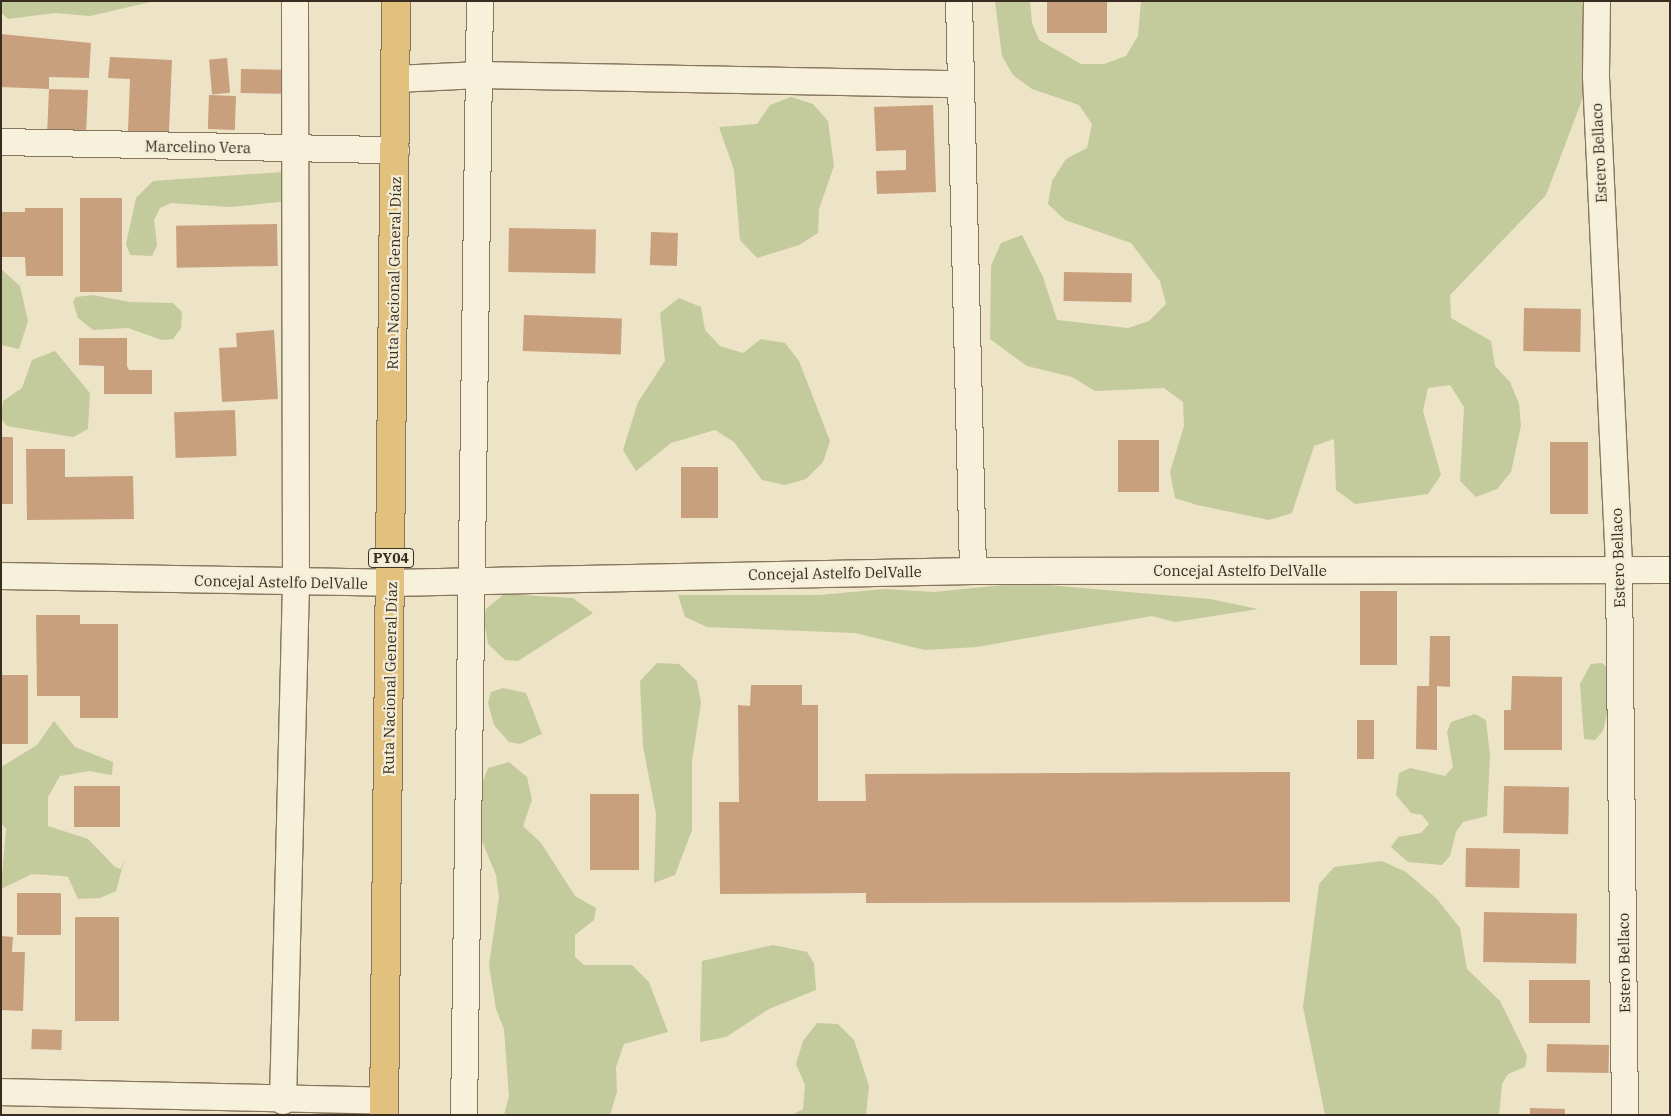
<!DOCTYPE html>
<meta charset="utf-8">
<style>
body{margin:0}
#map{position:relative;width:1671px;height:1116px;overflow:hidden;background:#ede3c6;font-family:"IBM Plex Serif",serif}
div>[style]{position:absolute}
.green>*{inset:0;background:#c3ca9b}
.building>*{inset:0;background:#c9a07e;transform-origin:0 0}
.roads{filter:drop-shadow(1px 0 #87755d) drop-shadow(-1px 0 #87755d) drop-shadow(0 1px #87755d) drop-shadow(0 -1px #87755d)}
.minor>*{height:26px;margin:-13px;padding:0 13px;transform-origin:13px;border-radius:13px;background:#f7f0da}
.trunk>*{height:28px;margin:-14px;padding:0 14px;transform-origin:14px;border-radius:14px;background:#e2c07e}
span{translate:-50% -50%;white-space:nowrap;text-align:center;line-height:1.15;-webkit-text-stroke:4.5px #f4edd6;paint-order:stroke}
.shield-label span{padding:1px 4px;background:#f4edd6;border:1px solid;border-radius:4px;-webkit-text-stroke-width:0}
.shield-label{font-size:14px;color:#382d20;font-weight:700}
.street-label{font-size:15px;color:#382d20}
.frame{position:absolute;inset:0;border:2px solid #382d20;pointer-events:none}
</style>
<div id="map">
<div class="green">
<div style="clip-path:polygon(1px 1px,155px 1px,90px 16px,55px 13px,8px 19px,1px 12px)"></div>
<div style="clip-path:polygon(995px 1px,1030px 1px,1032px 23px,1039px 40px,1081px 64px,1104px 64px,1126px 56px,1138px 36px,1141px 1px,1582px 1px,1589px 40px,1587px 87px,1546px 195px,1450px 295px,1451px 318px,1491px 341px,1495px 366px,1510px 382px,1519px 404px,1521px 426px,1511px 472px,1497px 489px,1476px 497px,1460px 481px,1464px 407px,1450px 385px,1428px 388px,1423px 411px,1441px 475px,1428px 494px,1355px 504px,1336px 490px,1334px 439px,1314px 446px,1292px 513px,1269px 520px,1197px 505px,1175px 498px,1170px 472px,1184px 426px,1183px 402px,1164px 388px,1095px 391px,1072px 377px,1027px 366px,990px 339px,991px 266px,1001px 243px,1022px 235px,1043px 277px,1057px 320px,1128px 328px,1149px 321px,1166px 304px,1160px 281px,1131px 243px,1065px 220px,1048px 204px,1052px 181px,1066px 159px,1087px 148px,1092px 124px,1079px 105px,1032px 89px,1013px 75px,1002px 56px)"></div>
<div style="clip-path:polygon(791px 97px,813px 104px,828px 121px,834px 166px,819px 209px,818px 233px,799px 245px,757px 258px,740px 240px,734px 170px,719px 127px,757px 124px,770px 105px)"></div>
<div style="clip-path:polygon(283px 172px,289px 201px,231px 207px,171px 203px,160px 208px,154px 220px,157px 245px,152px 256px,130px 255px,126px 244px,136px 198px,153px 181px)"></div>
<div style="clip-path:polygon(1px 269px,20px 286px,28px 321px,19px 349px,1px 345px)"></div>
<div style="clip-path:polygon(93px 295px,130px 302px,173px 303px,182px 312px,181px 328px,173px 339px,162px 340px,128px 328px,93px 330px,78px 318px,73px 302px,76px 297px)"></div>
<div style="clip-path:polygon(679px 298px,701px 307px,705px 330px,720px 346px,743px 353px,761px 339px,785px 343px,799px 361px,830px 441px,823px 462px,806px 479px,785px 485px,762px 480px,734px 442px,715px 430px,671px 443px,636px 471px,623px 450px,638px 402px,665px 361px,660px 313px)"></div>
<div style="clip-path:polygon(55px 351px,90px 393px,88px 429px,73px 437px,7px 426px,1px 419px,3px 401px,22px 388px,32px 360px)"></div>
<div style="clip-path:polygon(1024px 583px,1210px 599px,1258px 609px,1175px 622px,1152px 616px,977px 647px,925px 650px,855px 633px,707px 627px,685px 617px,678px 595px,819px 595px,885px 589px,934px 592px)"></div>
<div style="clip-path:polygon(504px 594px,573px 598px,593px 613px,518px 661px,505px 660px,488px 644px,484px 621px,486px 609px)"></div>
<div style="clip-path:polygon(657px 663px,679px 664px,697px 681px,701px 703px,692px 761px,692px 830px,675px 875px,654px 883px,656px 814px,643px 746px,640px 681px)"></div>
<div style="clip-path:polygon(1602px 663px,1612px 672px,1614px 684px,1603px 731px,1595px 740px,1584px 739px,1580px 684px,1591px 664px)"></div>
<div style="clip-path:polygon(503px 688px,526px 693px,542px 734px,520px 744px,509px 742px,494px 725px,488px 703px,491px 692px)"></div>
<div style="clip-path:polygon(1475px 714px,1486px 720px,1490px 756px,1487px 816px,1463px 822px,1456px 832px,1450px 856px,1442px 865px,1408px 862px,1391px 847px,1398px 837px,1421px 833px,1429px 824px,1422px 815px,1411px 813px,1396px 795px,1399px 773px,1410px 768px,1445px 776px,1453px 767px,1447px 732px,1451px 722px)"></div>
<div style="clip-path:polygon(54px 721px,75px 747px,113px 762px,112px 775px,89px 771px,60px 776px,48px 797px,48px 826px,88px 839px,115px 867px,121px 869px,125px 858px,116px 891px,100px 898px,78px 899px,68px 877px,63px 876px,32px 874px,1px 889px,6px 829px,1px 823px,1px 767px,37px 745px)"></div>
<div style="clip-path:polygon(509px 762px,527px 777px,532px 800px,523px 826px,541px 843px,575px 896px,596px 908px,594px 920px,575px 935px,575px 957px,584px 965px,632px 965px,649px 982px,668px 1032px,624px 1044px,616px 1067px,617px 1092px,610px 1115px,504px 1115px,509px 1096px,504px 1029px,496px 1009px,489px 965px,499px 897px,496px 875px,479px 834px,480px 789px,488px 768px)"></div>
<div style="clip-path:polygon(1382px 861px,1406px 872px,1437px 899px,1460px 928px,1467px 969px,1500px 1001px,1527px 1056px,1525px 1067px,1508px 1074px,1502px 1084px,1499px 1115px,1325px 1115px,1303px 1007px,1319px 884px,1334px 867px)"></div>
<div style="clip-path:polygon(773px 945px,807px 952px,814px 963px,816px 990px,769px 1009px,726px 1037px,700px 1042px,702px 961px)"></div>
<div style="clip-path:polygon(817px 1023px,838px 1024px,854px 1040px,869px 1086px,866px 1115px,792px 1115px,803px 1109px,805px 1085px,796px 1064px,803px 1041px)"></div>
</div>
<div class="building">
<div style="left:1047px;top:1px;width:60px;height:32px"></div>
<div style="clip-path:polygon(1px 34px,91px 43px,89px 78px,49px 77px,49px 89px,88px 90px,86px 136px,47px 135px,49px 89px,1px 87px)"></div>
<div style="clip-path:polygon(110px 57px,172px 60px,169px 132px,128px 131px,130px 79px,108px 78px)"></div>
<div style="left:227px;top:58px;width:35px;height:18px;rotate:85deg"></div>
<div style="left:241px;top:69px;width:41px;height:24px;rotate:1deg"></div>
<div style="left:209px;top:95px;width:27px;height:34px;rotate:2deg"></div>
<div style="clip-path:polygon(933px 105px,936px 192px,877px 194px,876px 171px,906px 170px,906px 150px,876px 151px,874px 107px)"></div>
<div style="left:80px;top:198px;width:42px;height:94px"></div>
<div style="clip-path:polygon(25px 208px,63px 208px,63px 276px,26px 276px,25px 257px,1px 257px,1px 212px,25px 212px)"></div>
<div style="left:277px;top:224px;width:42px;height:101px;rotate:89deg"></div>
<div style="left:509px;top:228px;width:87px;height:44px;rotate:1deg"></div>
<div style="left:651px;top:232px;width:27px;height:33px;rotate:2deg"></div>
<div style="left:1064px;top:272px;width:68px;height:29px;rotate:1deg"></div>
<div style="left:1524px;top:308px;width:57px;height:43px;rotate:1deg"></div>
<div style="left:524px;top:315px;width:98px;height:36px;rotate:2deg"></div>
<div style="clip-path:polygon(274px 330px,278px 399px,222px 402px,219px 348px,237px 347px,236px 333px)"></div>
<div style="clip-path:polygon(79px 338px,127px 338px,127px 366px,129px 370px,152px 370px,152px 394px,104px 394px,104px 366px,79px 365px)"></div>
<div style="left:235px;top:410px;width:46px;height:61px;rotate:88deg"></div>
<div style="left:1px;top:437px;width:12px;height:67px"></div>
<div style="left:1118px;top:440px;width:41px;height:52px"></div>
<div style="left:1550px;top:442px;width:38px;height:72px"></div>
<div style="clip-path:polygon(26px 449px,65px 449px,65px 477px,133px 476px,134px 519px,27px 520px)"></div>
<div style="left:681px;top:467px;width:37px;height:51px"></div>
<div style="left:1360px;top:591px;width:37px;height:74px"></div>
<div style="clip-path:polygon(36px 615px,80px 615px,80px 624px,118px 624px,118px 718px,80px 718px,80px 696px,37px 696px)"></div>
<div style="clip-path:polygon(1430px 636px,1450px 636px,1450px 687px,1437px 686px,1437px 750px,1416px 749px,1417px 686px,1429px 686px)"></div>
<div style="left:1px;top:675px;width:27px;height:69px"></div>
<div style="clip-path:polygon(1512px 676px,1562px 677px,1562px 750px,1504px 750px,1504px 710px,1511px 710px)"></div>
<div style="clip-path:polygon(751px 685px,802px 685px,802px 705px,818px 705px,818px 801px,866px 801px,865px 774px,1290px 772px,1290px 902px,866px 903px,866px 893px,720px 894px,719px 802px,739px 802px,738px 705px,750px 706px)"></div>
<div style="left:1357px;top:720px;width:17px;height:39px"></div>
<div style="left:74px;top:786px;width:46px;height:41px"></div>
<div style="left:1504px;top:786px;width:65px;height:47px;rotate:1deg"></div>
<div style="left:590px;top:794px;width:49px;height:76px"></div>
<div style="left:1466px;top:848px;width:54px;height:39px;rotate:1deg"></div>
<div style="left:17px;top:893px;width:44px;height:42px"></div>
<div style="left:1484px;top:912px;width:93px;height:50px;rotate:1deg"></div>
<div style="left:75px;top:917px;width:44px;height:104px"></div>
<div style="clip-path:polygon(1px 936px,13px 937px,12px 952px,25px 952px,23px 1011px,1px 1010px)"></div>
<div style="left:1529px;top:980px;width:61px;height:43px"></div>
<div style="left:32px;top:1029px;width:30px;height:20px;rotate:2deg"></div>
<div style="left:1547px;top:1044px;width:62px;height:28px;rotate:1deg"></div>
<div style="clip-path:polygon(1530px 1108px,1565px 1109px,1565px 1115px,1530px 1115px)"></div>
</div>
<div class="roads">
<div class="minor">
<div style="left:959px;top:1px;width:570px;rotate:88.59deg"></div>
<div style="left:1597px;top:1px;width:76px;rotate:90.8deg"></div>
<div style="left:1596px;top:77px;width:495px;rotate:87.3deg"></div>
<div style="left:1619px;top:571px;width:544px;rotate:89.37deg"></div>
<div style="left:396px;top:79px;width:84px;rotate:-2.7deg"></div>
<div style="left:480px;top:75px;width:478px;rotate:1.1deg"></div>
<div style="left:1px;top:142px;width:395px;rotate:1.2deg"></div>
<div style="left:1px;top:576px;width:390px;rotate:1deg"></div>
<div style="left:391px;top:583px;width:582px;rotate:-1.18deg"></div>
<div style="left:973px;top:571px;width:697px;rotate:-0.08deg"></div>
<div style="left:1px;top:1092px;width:384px;rotate:1.3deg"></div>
<div style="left:283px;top:1101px;width:518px;rotate:-88.56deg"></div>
<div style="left:296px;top:583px;width:582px;rotate:-90.1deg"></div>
<div style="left:464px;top:1115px;width:1114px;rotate:-89.18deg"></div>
</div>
<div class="trunk">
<div style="left:384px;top:1115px;width:1114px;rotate:-89.38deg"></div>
</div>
</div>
<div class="shield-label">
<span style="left:391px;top:558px">PY04</span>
</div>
<div class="street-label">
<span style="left:198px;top:147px;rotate:1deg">Marcelino Vera</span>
<span style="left:1599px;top:153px;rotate:-93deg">Estero Bellaco</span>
<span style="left:394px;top:273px;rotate:-89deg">Ruta Nacional General Díaz</span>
<span style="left:1618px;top:558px;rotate:-92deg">Estero Bellaco</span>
<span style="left:1240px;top:571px">Concejal Astelfo DelValle</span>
<span style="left:835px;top:573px;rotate:-1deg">Concejal Astelfo DelValle</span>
<span style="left:281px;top:582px;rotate:1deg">Concejal Astelfo DelValle</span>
<span style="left:390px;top:678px;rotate:-89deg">Ruta Nacional General Díaz</span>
<span style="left:1624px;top:963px;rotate:-91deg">Estero Bellaco</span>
</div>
<div class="frame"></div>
</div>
